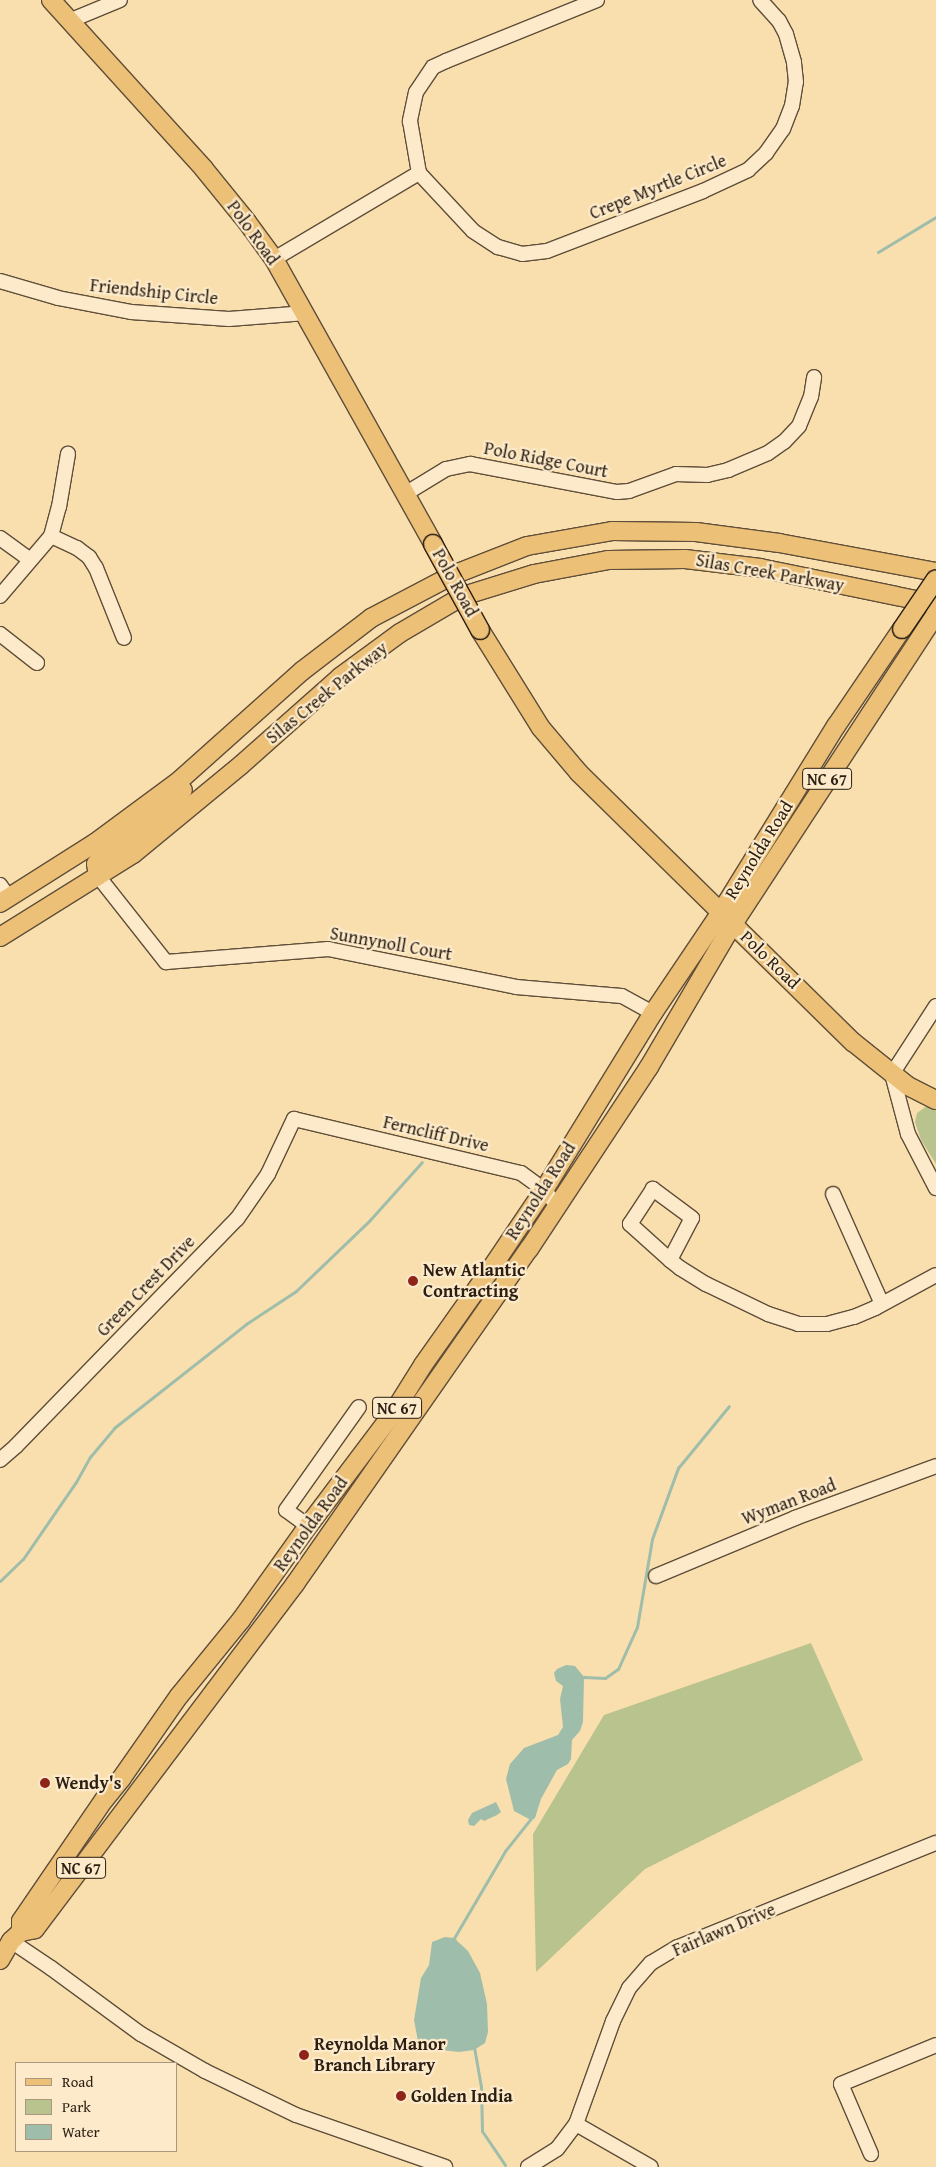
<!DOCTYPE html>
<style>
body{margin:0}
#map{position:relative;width:936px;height:2167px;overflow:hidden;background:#fadfae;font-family:"Gentium Book Plus",serif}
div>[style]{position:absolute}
.green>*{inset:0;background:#b9c38e}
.water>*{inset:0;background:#9ebdaa}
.stream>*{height:3px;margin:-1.5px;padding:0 1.5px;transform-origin:1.5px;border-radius:1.5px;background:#9ebdaa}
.roads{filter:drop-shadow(1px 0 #5f4e39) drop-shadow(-1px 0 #5f4e39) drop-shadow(0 1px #5f4e39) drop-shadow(0 -1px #5f4e39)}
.minor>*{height:14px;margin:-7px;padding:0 7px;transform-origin:7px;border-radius:7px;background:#fceaca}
.major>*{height:18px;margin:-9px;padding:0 9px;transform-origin:9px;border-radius:9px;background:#edc077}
.bridges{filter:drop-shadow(1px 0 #2b1e12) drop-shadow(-1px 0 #2b1e12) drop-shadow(0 1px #2b1e12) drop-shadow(0 -1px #2b1e12)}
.major-bridge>*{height:18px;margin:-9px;padding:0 9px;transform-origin:9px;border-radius:9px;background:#edc077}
.dots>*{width:14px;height:14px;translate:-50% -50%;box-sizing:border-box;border:2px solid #fceaca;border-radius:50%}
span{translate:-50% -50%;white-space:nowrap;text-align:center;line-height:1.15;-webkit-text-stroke:4.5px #fceaca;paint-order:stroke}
.shield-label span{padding:1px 4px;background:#fceaca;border:1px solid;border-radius:4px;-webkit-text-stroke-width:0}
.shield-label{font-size:16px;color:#2b1e12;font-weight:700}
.street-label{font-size:18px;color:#2b1e12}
.poi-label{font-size:18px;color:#2b1e12;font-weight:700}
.left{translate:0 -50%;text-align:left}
.legend{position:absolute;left:15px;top:2062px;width:162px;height:90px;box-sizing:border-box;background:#fceaca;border:1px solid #a89880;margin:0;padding:6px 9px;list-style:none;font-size:15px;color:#2b1e12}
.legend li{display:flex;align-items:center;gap:10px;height:25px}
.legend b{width:25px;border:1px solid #a89880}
</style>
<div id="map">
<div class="green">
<div style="clip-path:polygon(927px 1106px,936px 1110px,936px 1164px,921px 1140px,915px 1122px,917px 1113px)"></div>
<div style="clip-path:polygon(811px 1643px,863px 1760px,645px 1869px,536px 1972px,533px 1834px,604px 1715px)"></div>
</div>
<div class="water">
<div style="clip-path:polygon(566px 1665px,575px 1666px,584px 1677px,583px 1722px,580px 1731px,572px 1740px,571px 1759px,568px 1764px,557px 1770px,541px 1799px,535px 1818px,531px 1820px,514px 1811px,506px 1779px,510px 1764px,524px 1748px,558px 1735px,563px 1727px,560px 1699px,563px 1686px,556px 1681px,554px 1673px,557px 1669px)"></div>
<div style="clip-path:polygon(496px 1802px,501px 1812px,497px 1815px,484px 1821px,481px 1819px,474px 1826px,469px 1825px,468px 1820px,472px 1813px)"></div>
<div style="clip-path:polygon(445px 1937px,454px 1938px,468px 1951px,480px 1973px,487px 2004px,488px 2032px,485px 2043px,474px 2050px,459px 2052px,425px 2048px,418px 2041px,414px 2020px,421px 1978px,429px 1965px,432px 1942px)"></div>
</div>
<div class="stream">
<div style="left:878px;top:252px;width:68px;rotate:-31.1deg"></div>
<div style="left:0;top:1581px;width:32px;rotate:-44deg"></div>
<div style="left:23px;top:1559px;width:93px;rotate:-55.5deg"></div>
<div style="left:76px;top:1482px;width:29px;rotate:-61deg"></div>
<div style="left:90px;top:1457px;width:38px;rotate:-50deg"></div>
<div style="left:114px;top:1428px;width:168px;rotate:-38.2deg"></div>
<div style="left:246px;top:1324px;width:60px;rotate:-33.4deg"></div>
<div style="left:296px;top:1291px;width:101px;rotate:-43.8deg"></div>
<div style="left:369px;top:1221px;width:79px;rotate:-48.1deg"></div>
<div style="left:581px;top:1679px;width:4px;rotate:-34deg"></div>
<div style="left:584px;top:1677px;width:21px;rotate:3deg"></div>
<div style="left:605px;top:1678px;width:16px;rotate:-35deg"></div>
<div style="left:618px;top:1669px;width:46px;rotate:-65.7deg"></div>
<div style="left:637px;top:1627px;width:89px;rotate:-80.3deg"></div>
<div style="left:652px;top:1539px;width:76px;rotate:-69.9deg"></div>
<div style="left:678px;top:1468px;width:80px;rotate:-50.6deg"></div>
<div style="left:455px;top:1942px;width:4px;rotate:-104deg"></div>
<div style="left:454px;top:1938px;width:101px;rotate:-59.6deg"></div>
<div style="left:505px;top:1851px;width:43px;rotate:-51.5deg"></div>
<div style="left:474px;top:2047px;width:40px;rotate:80deg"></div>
<div style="left:481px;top:2086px;width:45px;rotate:88.7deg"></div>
<div style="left:482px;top:2131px;width:41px;rotate:55.9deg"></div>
</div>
<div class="roads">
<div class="minor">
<div style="left:597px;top:0;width:163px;rotate:158deg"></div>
<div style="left:446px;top:61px;width:14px;rotate:155deg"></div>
<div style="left:433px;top:67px;width:30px;rotate:124deg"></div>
<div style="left:416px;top:92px;width:30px;rotate:102deg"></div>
<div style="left:410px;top:121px;width:53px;rotate:80.2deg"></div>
<div style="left:419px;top:173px;width:79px;rotate:47deg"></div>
<div style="left:473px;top:231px;width:30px;rotate:33deg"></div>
<div style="left:498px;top:247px;width:25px;rotate:16deg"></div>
<div style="left:522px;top:254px;width:25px;rotate:-7deg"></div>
<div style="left:547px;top:251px;width:167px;rotate:-21deg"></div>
<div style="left:703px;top:191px;width:50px;rotate:-25deg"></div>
<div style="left:748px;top:170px;width:25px;rotate:-43deg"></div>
<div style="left:766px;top:153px;width:29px;rotate:-55deg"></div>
<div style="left:783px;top:129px;width:25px;rotate:-69deg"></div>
<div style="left:792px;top:106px;width:24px;rotate:-81deg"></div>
<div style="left:796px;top:82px;width:20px;rotate:-96deg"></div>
<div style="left:794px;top:62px;width:29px;rotate:-106deg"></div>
<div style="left:786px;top:34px;width:15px;rotate:-118deg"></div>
<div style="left:779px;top:21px;width:28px;rotate:-132deg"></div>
<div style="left:69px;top:21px;width:55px;rotate:-22.4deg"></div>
<div style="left:274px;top:259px;width:169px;rotate:-30.7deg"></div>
<div style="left:0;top:281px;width:60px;rotate:16.3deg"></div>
<div style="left:58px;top:298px;width:74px;rotate:10.9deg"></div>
<div style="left:131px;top:312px;width:98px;rotate:4.1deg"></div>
<div style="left:229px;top:319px;width:77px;rotate:-4.5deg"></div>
<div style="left:405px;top:494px;width:48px;rotate:-31.4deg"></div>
<div style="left:446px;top:469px;width:25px;rotate:-12deg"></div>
<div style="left:470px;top:464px;width:150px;rotate:10.8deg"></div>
<div style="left:617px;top:492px;width:12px;rotate:-5deg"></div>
<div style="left:629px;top:491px;width:50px;rotate:-19.9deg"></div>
<div style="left:676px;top:474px;width:31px;rotate:2deg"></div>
<div style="left:707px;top:475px;width:22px;rotate:-13deg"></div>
<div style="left:728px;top:470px;width:43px;rotate:-23deg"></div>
<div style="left:768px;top:453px;width:19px;rotate:-35deg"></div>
<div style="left:784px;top:442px;width:22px;rotate:-47deg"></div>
<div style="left:799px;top:426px;width:31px;rotate:-68deg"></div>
<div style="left:811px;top:397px;width:20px;rotate:-81deg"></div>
<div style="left:51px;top:536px;width:29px;rotate:25deg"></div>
<div style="left:77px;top:548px;width:15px;rotate:37deg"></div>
<div style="left:89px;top:557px;width:13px;rotate:58deg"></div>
<div style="left:96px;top:568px;width:75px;rotate:68.2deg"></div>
<div style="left:0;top:538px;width:36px;rotate:36deg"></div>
<div style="left:0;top:596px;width:79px;rotate:-49.6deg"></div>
<div style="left:51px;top:536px;width:30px;rotate:-75deg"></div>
<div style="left:59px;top:507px;width:54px;rotate:-80.4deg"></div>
<div style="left:0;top:634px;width:47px;rotate:38.1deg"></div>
<div style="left:98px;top:876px;width:110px;rotate:51.7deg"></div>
<div style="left:166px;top:962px;width:163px;rotate:-4.6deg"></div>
<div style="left:328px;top:949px;width:192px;rotate:11.4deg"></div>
<div style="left:516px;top:987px;width:106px;rotate:4.9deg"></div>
<div style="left:622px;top:996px;width:35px;rotate:29deg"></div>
<div style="left:0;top:885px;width:16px;rotate:55deg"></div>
<div style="left:936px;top:1006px;width:81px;rotate:122.9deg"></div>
<div style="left:892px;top:1074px;width:62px;rotate:75.1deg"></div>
<div style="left:908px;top:1134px;width:61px;rotate:62.6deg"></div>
<div style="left:833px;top:1194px;width:120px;rotate:66deg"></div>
<div style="left:670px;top:1260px;width:47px;rotate:-62.4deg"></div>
<div style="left:692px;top:1218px;width:49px;rotate:-143.4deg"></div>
<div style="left:653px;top:1189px;width:42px;rotate:123.3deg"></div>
<div style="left:630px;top:1224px;width:54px;rotate:42deg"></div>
<div style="left:670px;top:1260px;width:13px;rotate:39deg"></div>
<div style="left:680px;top:1268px;width:31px;rotate:32deg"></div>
<div style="left:706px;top:1284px;width:69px;rotate:25.8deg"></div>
<div style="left:768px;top:1314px;width:32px;rotate:18deg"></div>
<div style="left:798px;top:1324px;width:29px"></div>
<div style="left:827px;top:1324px;width:28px;rotate:-15deg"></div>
<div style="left:854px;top:1317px;width:23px;rotate:-23deg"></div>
<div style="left:875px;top:1308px;width:69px;rotate:-28.4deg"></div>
<div style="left:0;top:1460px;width:21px;rotate:-41deg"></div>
<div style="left:16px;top:1446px;width:317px;rotate:-45.8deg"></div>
<div style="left:237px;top:1219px;width:55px;rotate:-55.4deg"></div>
<div style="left:268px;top:1174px;width:61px;rotate:-64.7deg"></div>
<div style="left:294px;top:1119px;width:233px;rotate:13.4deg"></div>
<div style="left:521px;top:1173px;width:29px;rotate:36deg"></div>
<div style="left:544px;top:1190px;width:21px;rotate:49deg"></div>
<div style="left:308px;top:1526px;width:27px;rotate:-144deg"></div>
<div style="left:286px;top:1510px;width:126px;rotate:-54.7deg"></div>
<div style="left:656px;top:1576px;width:151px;rotate:-22.6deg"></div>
<div style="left:795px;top:1518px;width:150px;rotate:-20.2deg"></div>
<div style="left:11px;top:1941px;width:48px;rotate:34deg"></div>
<div style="left:51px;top:1968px;width:112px;rotate:36.3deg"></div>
<div style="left:141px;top:2034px;width:74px;rotate:30deg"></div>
<div style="left:205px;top:2071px;width:101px;rotate:25.8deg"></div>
<div style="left:296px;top:2115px;width:158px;rotate:19.2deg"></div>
<div style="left:576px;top:2124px;width:86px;rotate:29.8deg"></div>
<div style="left:871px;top:2154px;width:76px;rotate:-113.2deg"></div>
<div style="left:841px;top:2084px;width:103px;rotate:-22.3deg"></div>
<div style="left:528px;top:2167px;width:34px;rotate:-32deg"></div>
<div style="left:557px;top:2149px;width:31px;rotate:-53deg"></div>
<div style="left:576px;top:2124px;width:109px;rotate:-70.2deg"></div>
<div style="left:613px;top:2021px;width:37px;rotate:-64deg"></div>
<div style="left:629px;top:1988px;width:33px;rotate:-49deg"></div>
<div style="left:651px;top:1963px;width:31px;rotate:-31deg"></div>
<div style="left:678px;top:1947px;width:278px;rotate:-22deg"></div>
</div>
<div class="major">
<div style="left:51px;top:0;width:228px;rotate:47.8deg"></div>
<div style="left:204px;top:169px;width:68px;rotate:50.9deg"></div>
<div style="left:247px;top:222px;width:46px;rotate:53.9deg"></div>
<div style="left:274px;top:259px;width:326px;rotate:60.8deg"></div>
<div style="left:480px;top:630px;width:115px;rotate:58.1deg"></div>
<div style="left:541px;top:728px;width:59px;rotate:49.8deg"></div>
<div style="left:579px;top:773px;width:384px;rotate:44.5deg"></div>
<div style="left:853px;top:1042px;width:70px;rotate:38.7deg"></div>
<div style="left:908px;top:1086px;width:31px;rotate:27deg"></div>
<div style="left:98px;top:876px;width:12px;rotate:-99deg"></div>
<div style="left:96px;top:864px;width:5px;rotate:-53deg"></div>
<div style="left:99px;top:860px;width:59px;rotate:-37.5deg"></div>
<div style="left:146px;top:824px;width:50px;rotate:-42.6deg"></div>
<div style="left:0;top:903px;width:112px;rotate:-32.3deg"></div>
<div style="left:95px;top:843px;width:106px;rotate:-36.5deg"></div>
<div style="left:180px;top:780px;width:164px;rotate:-41.8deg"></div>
<div style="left:302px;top:671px;width:87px;rotate:-37.5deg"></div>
<div style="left:371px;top:618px;width:93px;rotate:-27.7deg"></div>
<div style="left:453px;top:575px;width:79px;rotate:-21.4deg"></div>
<div style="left:527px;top:546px;width:86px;rotate:-10deg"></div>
<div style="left:612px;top:531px;width:84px;rotate:0.7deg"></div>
<div style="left:696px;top:532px;width:84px;rotate:7.5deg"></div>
<div style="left:779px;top:543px;width:160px;rotate:10.5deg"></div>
<div style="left:0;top:937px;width:157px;rotate:-32deg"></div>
<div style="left:133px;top:854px;width:140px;rotate:-39.5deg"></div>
<div style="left:241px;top:765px;width:132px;rotate:-41.6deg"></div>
<div style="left:340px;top:677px;width:74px;rotate:-36.3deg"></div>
<div style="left:400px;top:633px;width:73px;rotate:-30.4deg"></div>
<div style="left:463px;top:596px;width:74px;rotate:-17.2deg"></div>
<div style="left:534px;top:574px;width:75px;rotate:-10.7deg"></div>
<div style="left:608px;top:560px;width:77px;rotate:-0.7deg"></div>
<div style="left:685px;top:559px;width:76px;rotate:6.8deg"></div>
<div style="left:760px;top:568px;width:180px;rotate:11.6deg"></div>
<div style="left:21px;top:1932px;width:11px;rotate:-90deg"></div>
<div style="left:21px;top:1921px;width:147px;rotate:-55.6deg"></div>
<div style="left:104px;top:1800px;width:27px;rotate:-51deg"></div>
<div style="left:121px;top:1779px;width:101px;rotate:-55.1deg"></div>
<div style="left:179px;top:1696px;width:98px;rotate:-50.8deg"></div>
<div style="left:241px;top:1620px;width:115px;rotate:-54.5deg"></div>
<div style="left:308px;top:1526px;width:141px;rotate:-53deg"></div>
<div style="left:393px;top:1413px;width:57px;rotate:-58deg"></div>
<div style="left:423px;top:1365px;width:105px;rotate:-54.7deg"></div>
<div style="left:484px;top:1279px;width:107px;rotate:-56deg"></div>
<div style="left:544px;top:1190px;width:208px;rotate:-58.4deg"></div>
<div style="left:653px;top:1013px;width:122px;rotate:-56deg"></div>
<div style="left:721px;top:912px;width:219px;rotate:-58.3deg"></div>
<div style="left:836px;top:726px;width:117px;rotate:-55.8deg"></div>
<div style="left:0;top:1960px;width:22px;rotate:-60deg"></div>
<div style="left:11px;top:1941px;width:13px;rotate:-42deg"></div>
<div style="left:21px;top:1932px;width:14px;rotate:-12deg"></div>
<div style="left:35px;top:1929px;width:432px;rotate:-53deg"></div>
<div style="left:295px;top:1584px;width:409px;rotate:-55.1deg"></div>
<div style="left:529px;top:1249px;width:218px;rotate:-56.6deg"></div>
<div style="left:649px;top:1067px;width:166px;rotate:-59.6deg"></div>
<div style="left:733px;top:924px;width:371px;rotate:-56.8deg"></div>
</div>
</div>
<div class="bridges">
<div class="major-bridge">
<div style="left:433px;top:544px;width:98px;rotate:61.3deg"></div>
<div style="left:902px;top:629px;width:60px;rotate:-55.8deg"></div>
</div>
</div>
<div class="dots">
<div style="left:413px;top:1281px;background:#8f2418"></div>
<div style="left:45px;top:1783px;background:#8f2418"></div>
<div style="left:304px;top:2055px;background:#8f2418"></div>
<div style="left:401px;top:2096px;background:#8f2418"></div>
</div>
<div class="shield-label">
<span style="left:827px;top:779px">NC 67</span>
<span style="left:397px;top:1408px">NC 67</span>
<span style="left:81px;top:1868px">NC 67</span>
</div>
<div class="street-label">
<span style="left:658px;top:187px;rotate:-22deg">Crepe Myrtle Circle</span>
<span style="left:253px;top:233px;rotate:54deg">Polo Road</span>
<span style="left:154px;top:292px;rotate:6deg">Friendship Circle</span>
<span style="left:546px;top:460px;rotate:11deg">Polo Ridge Court</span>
<span style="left:770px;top:573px;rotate:10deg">Silas Creek Parkway</span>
<span style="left:455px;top:583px;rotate:61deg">Polo Road</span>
<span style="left:327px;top:693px;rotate:-39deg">Silas Creek Parkway</span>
<span style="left:759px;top:850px;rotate:-58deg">Reynolda Road</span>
<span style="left:391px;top:944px;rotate:10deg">Sunnynoll Court</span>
<span style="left:770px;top:960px;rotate:44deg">Polo Road</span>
<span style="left:436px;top:1134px;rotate:13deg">Ferncliff Drive</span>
<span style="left:541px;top:1191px;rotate:-57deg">Reynolda Road</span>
<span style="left:146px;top:1286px;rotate:-46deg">Green Crest Drive</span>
<span style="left:789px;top:1502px;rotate:-21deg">Wyman Road</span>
<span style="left:311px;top:1524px;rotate:-54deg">Reynolda Road</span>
<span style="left:724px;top:1930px;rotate:-23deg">Fairlawn Drive</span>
</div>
<div class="poi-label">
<span class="left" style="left:423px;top:1281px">New Atlantic<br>Contracting</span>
<span class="left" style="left:55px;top:1783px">Wendy's</span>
<span class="left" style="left:314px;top:2055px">Reynolda Manor<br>Branch Library</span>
<span class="left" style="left:411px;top:2096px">Golden India</span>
</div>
<ul class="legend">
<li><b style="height:6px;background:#edc077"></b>Road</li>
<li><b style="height:14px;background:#b9c38e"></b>Park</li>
<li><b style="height:14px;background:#9ebdaa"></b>Water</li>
</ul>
</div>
